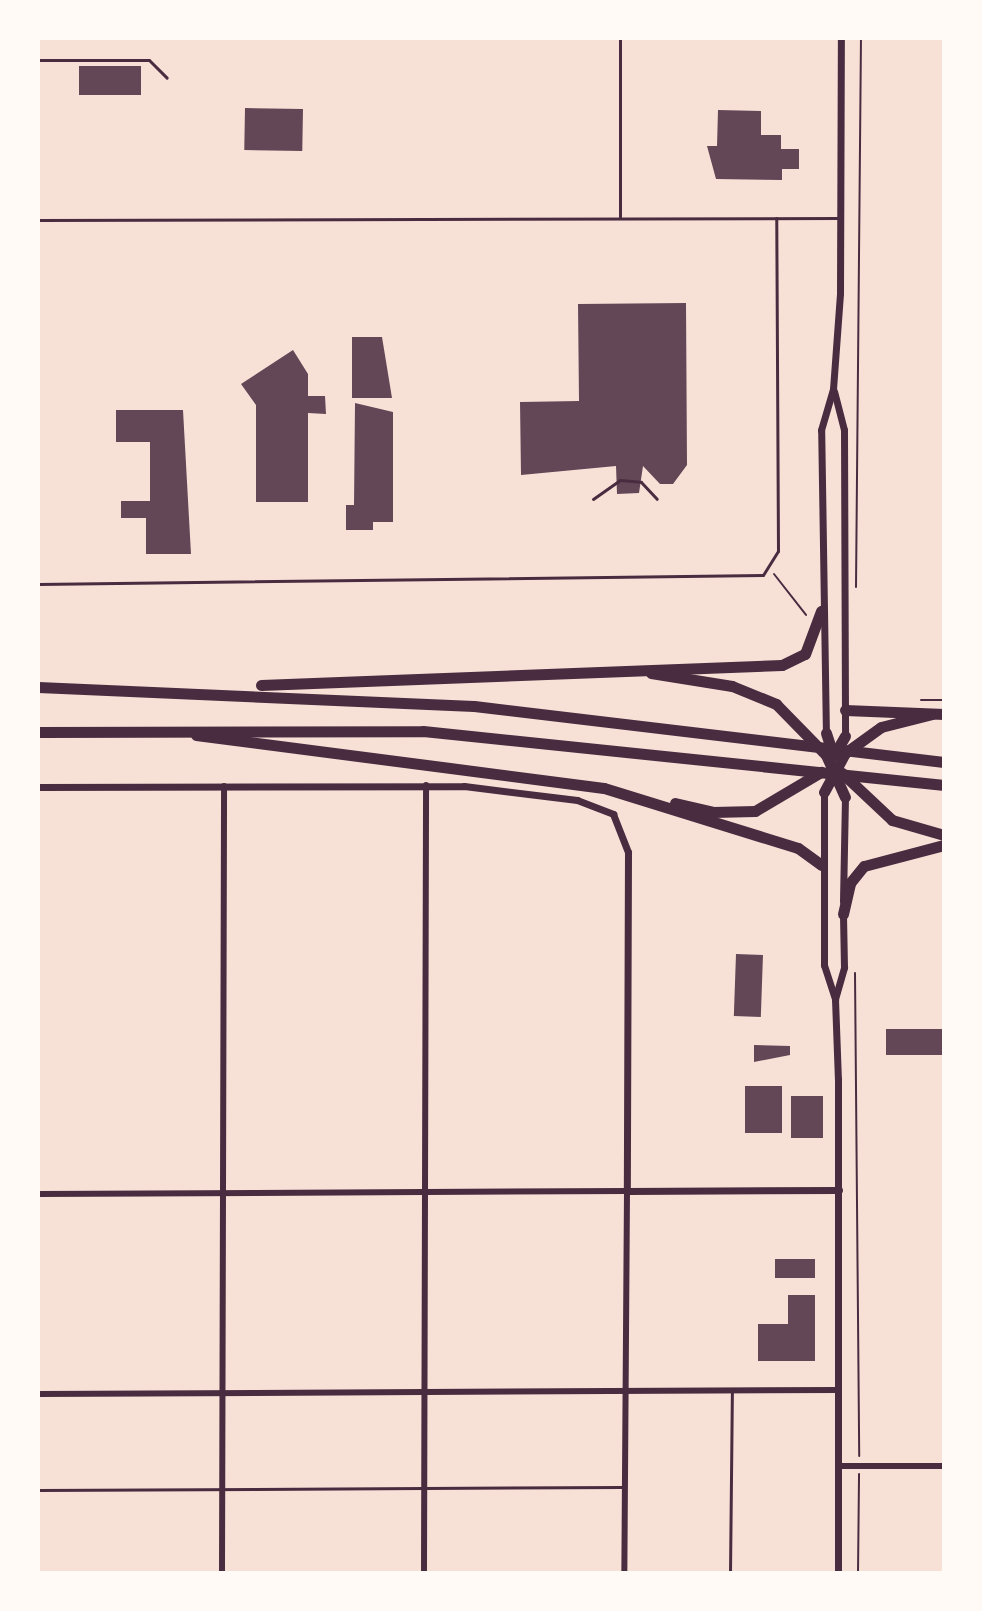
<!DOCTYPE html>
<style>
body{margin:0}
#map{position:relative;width:982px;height:1611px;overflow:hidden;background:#f7e1d7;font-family:"Fira Sans",sans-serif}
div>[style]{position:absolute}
.building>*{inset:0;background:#644757;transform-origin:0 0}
.path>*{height:2px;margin:-1px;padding:0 1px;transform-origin:1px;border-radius:1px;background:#4a2c40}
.service>*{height:3px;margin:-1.5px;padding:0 1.5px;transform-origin:1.5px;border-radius:1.5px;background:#4a2c40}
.minor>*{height:6px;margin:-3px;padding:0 3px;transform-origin:3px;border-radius:3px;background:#4a2c40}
.tertiary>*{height:7px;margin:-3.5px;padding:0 3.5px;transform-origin:3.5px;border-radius:3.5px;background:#4a2c40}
.motorway>*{height:11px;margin:-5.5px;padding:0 5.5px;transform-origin:5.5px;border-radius:5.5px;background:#4a2c40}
span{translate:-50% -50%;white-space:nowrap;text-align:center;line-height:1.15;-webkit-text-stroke:8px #fffaf5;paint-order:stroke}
.frame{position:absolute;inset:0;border:40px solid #fffaf5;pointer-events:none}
</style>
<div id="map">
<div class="building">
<div style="left:79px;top:66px;width:62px;height:29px"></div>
<div style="left:245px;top:108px;width:58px;height:42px;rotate:1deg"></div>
<div style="clip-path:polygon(718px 110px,761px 111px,761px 135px,781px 135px,781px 149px,799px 149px,799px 169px,782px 169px,782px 180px,716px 179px,707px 146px,717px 146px)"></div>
<div style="clip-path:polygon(686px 303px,687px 465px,673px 484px,660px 484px,643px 466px,639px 493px,617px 494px,616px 466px,521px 475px,520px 402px,579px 401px,578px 304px)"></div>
<div style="clip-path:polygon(352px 337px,382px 337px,392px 398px,352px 398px)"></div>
<div style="clip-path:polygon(293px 350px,308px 374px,308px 396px,325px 396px,326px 414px,308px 413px,308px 502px,256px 502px,256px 405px,241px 384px)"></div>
<div style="clip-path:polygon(355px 403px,393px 412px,393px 522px,373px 522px,373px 530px,346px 530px,346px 505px,354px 505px)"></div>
<div style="clip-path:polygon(116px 410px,183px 410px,191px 554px,146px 554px,146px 518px,121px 518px,121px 501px,150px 501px,150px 442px,116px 442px)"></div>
<div style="left:736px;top:954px;width:27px;height:62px;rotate:2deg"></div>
<div style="left:886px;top:1029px;width:56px;height:26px"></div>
<div style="clip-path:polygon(754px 1045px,790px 1046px,790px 1055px,754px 1062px)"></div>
<div style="left:745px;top:1086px;width:37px;height:47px"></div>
<div style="left:791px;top:1096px;width:32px;height:42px"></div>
<div style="left:775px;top:1259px;width:40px;height:19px"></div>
<div style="clip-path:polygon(788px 1295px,815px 1295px,815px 1361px,758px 1361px,758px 1324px,788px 1324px)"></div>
</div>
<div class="path">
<div style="left:774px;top:574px;width:52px;rotate:52deg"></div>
<div style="left:856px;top:587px;width:549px;rotate:-89.48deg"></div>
<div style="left:921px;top:700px;width:23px"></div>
<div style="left:855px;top:973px;width:483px;rotate:89.5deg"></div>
<div style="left:858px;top:1573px;width:99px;rotate:-89.4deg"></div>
</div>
<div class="service">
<div style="left:620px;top:38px;width:180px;rotate:90deg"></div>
<div style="left:38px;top:60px;width:111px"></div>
<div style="left:149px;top:60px;width:25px;rotate:45deg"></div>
<div style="left:38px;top:220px;width:802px;rotate:-0.14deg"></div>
<div style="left:593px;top:499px;width:33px;rotate:-35deg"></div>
<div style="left:620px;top:480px;width:21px;rotate:5deg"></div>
<div style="left:641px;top:482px;width:23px;rotate:47deg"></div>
<div style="left:38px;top:584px;width:725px;rotate:-0.71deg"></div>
<div style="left:763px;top:575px;width:28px;rotate:-58deg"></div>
<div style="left:778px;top:551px;width:333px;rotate:-90.3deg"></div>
<div style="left:38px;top:1490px;width:584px;rotate:-0.29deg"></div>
<div style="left:730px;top:1573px;width:182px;rotate:-89.4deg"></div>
</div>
<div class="minor">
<div style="left:38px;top:1194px;width:589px;rotate:-0.29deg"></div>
<div style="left:627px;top:1191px;width:382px;rotate:90.4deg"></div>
<div style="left:38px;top:1394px;width:801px;rotate:-0.29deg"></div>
<div style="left:838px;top:1466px;width:106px"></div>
<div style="left:222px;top:1573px;width:787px;rotate:-89.85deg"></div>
<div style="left:424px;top:1573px;width:788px;rotate:-89.85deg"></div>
</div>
<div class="tertiary">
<div style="left:834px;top:391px;width:40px;rotate:75.6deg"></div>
<div style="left:844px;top:430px;width:307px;rotate:89.8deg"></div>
<div style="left:826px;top:737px;width:307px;rotate:-90.9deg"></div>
<div style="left:821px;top:430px;width:43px;rotate:-73.7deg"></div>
<div style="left:833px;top:389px;width:96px;rotate:-85.8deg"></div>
<div style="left:840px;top:293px;width:255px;rotate:-89.8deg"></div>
<div style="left:38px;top:787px;width:426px;rotate:-0.1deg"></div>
<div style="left:464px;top:786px;width:114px;rotate:7.1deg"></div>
<div style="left:577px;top:800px;width:39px;rotate:21deg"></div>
<div style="left:613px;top:814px;width:41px;rotate:68.5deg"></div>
<div style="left:628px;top:852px;width:339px;rotate:90.2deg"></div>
<div style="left:627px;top:1191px;width:212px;rotate:-0.3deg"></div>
<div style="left:824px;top:789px;width:176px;rotate:90deg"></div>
<div style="left:824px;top:965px;width:36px;rotate:72deg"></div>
<div style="left:835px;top:999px;width:80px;rotate:87.9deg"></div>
<div style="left:838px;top:1079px;width:494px;rotate:90deg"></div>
<div style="left:843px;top:901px;width:107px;rotate:-88.9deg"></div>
<div style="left:835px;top:999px;width:33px;rotate:-74deg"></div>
<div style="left:844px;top:967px;width:54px;rotate:-91.1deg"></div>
</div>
<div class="motorway">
<div style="left:651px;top:673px;width:82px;rotate:9.1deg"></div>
<div style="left:732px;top:686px;width:48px;rotate:22.2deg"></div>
<div style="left:776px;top:704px;width:71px;rotate:45.6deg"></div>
<div style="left:826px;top:755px;width:46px;rotate:65.7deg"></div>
<div style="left:261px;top:685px;width:521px;rotate:-2.2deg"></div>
<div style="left:782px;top:665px;width:25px;rotate:-26deg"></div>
<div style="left:805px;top:654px;width:46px;rotate:-69.6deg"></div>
<div style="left:38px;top:687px;width:436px;rotate:2.5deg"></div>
<div style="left:474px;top:706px;width:473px;rotate:6.8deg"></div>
<div style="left:845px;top:710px;width:99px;rotate:2.3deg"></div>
<div style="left:38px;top:732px;width:385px;rotate:-0.1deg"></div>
<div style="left:423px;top:731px;width:524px;rotate:5.92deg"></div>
<div style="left:826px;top:733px;width:22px;rotate:72deg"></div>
<div style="left:196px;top:735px;width:411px;rotate:7.4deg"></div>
<div style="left:604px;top:788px;width:203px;rotate:17.2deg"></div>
<div style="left:798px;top:848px;width:29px;rotate:36deg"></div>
<div style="left:834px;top:755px;width:22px;rotate:-60deg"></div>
<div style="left:842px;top:773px;width:69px;rotate:43.2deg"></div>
<div style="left:892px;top:820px;width:54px;rotate:16.1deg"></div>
<div style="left:824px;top:792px;width:44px;rotate:-61.7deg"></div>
<div style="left:845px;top:753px;width:44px;rotate:-35.8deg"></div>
<div style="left:881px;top:727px;width:53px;rotate:-14.3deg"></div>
<div style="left:675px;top:803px;width:39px;rotate:13deg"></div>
<div style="left:713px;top:812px;width:42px;rotate:-1.4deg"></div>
<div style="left:755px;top:811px;width:77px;rotate:-30.6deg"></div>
<div style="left:843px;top:914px;width:32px;rotate:-77deg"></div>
<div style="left:850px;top:883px;width:22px;rotate:-51deg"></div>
<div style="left:864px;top:866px;width:83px;rotate:-14.7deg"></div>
</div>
<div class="frame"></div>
</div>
